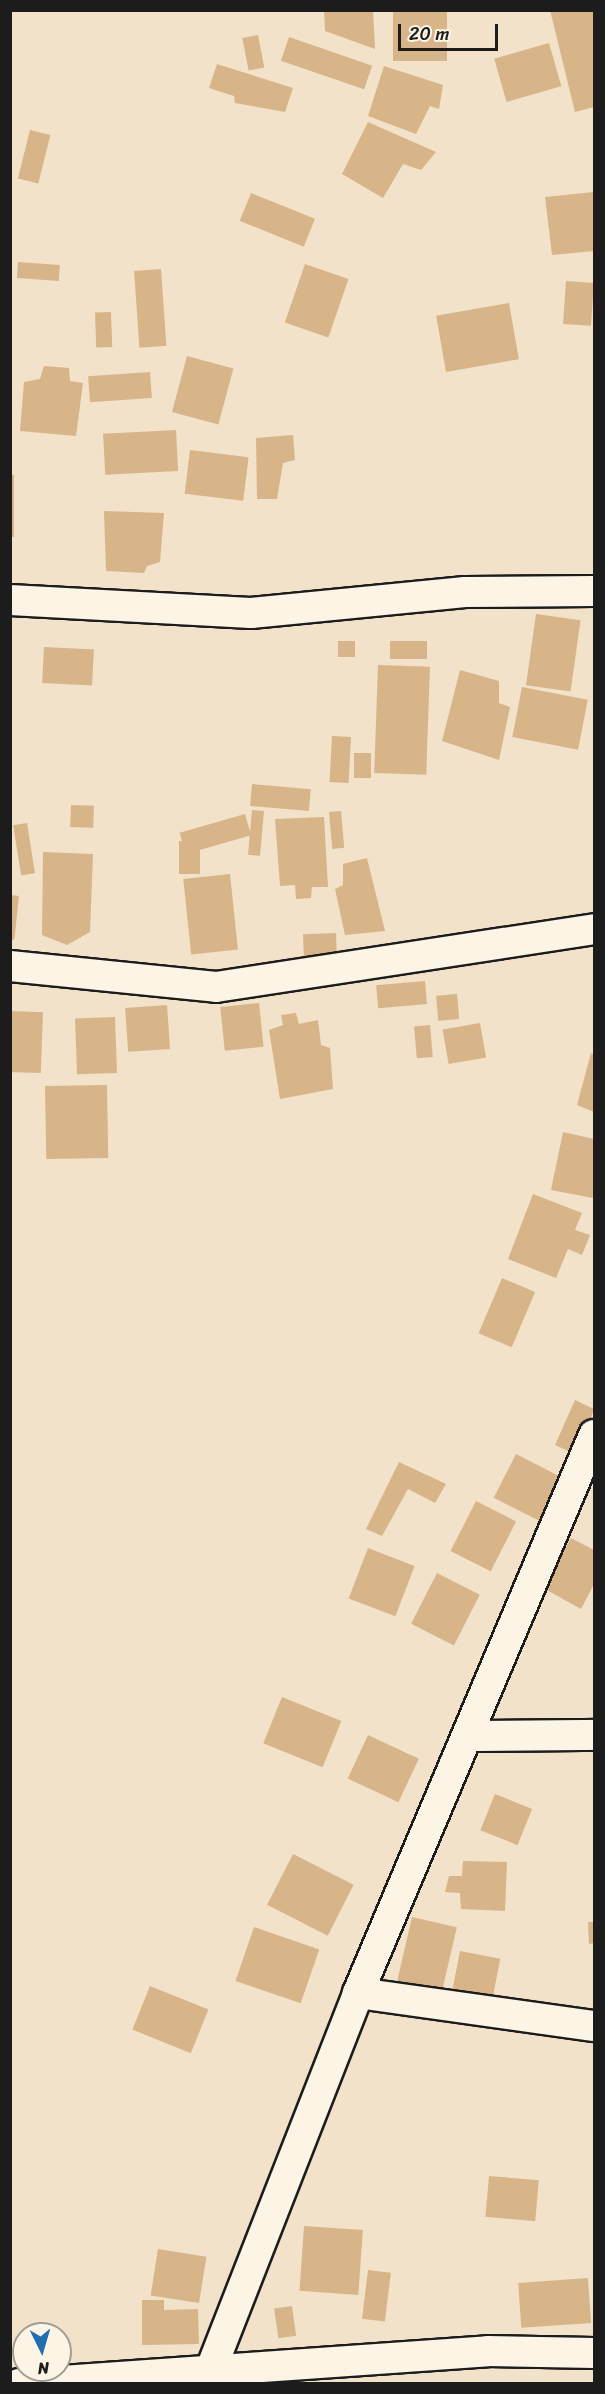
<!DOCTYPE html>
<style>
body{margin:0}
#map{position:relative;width:605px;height:2394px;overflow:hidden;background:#f1e2c9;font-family:Sriracha,sans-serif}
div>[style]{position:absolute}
.building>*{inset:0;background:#d7b589;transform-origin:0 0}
.roads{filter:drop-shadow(2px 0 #1c1c1c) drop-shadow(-2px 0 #1c1c1c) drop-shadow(0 2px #1c1c1c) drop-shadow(0 -2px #1c1c1c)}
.street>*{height:30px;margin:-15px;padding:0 15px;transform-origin:15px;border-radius:15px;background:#fcf5e5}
span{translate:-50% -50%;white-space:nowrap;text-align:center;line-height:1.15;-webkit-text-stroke:4.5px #fcf5e5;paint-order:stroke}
.frame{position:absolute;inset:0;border:12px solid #1c1c1c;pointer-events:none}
.north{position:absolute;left:12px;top:2322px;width:60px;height:60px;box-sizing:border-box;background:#fcf5e5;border:2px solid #a29e95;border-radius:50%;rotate:175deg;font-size:16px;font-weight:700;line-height:24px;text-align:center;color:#1c1c1c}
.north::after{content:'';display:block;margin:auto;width:21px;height:27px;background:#1f6fb2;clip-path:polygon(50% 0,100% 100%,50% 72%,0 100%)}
.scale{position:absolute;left:398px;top:24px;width:100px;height:27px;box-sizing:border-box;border:3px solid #1c1c1c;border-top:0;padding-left:8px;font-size:18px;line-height:21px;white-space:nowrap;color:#1c1c1c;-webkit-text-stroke:4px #fcf5e5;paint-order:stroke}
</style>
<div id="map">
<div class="building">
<div style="clip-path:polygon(324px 10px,373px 10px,375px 49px,325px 31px)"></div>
<div style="left:393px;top:10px;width:54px;height:51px"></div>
<div style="clip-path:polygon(550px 10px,594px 10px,594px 107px,575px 112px)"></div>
<div style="left:258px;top:35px;width:33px;height:16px;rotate:79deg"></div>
<div style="left:289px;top:37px;width:88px;height:25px;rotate:19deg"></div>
<div style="left:549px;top:43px;width:45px;height:57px;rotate:74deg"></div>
<div style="clip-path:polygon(217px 64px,293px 88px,285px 112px,235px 103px,234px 96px,209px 88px)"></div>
<div style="clip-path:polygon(384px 66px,443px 85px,439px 109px,430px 106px,416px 134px,368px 116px)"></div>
<div style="clip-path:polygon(368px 122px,436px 152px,421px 170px,403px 164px,383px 198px,342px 174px)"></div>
<div style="left:30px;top:130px;width:21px;height:50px;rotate:14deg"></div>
<div style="clip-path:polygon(594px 192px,594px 251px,552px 255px,545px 197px)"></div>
<div style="left:251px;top:193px;width:69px;height:30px;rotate:22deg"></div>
<div style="left:18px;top:262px;width:42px;height:16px;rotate:4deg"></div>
<div style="left:305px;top:264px;width:46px;height:62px;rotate:19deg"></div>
<div style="left:161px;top:269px;width:77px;height:27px;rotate:86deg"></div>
<div style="left:566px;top:281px;width:28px;height:43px;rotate:4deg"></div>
<div style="left:509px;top:303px;width:57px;height:74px;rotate:80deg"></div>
<div style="left:111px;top:312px;width:35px;height:16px;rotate:88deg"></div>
<div style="left:187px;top:356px;width:48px;height:58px;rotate:15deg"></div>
<div style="clip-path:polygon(44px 366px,69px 368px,70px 381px,83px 383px,76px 436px,20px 431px,24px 382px,40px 379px)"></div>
<div style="left:150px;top:372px;width:26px;height:62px;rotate:86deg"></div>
<div style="left:176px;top:430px;width:41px;height:73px;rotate:87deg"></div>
<div style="clip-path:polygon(293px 435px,295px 460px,283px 463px,277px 499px,257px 499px,256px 438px)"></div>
<div style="left:190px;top:450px;width:59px;height:44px;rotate:7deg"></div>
<div style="left:10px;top:475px;width:4px;height:62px"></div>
<div style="clip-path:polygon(104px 511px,164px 513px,160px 562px,147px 566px,144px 573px,106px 571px)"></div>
<div style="left:536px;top:614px;width:45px;height:72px;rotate:8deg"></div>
<div style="left:338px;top:641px;width:17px;height:16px"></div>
<div style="left:390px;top:641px;width:37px;height:18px"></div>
<div style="left:44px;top:647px;width:50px;height:36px;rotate:3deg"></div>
<div style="left:378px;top:665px;width:52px;height:108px;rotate:2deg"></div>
<div style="clip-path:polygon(460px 670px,499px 681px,499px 703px,510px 707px,499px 760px,442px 741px)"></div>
<div style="left:522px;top:687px;width:67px;height:51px;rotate:11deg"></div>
<div style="left:332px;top:736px;width:19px;height:46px;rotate:3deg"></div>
<div style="left:354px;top:753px;width:17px;height:25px"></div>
<div style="left:252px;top:784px;width:59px;height:22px;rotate:5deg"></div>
<div style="left:71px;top:805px;width:23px;height:22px;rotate:2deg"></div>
<div style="left:252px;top:810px;width:12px;height:45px;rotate:5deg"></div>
<div style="left:341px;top:811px;width:37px;height:12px;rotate:85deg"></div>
<div style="left:245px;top:814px;width:22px;height:68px;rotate:74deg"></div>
<div style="clip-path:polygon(324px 817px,328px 887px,312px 887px,311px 898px,296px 899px,295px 885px,280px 886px,275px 819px)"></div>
<div style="left:27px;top:823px;width:51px;height:14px;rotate:81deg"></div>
<div style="left:179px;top:841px;width:21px;height:33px"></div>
<div style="clip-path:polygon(43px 852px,93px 854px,90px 932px,67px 945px,42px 935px)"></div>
<div style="clip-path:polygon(367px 858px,385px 931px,345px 935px,335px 889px,343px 885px,343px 864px)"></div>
<div style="left:230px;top:874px;width:76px;height:47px;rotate:84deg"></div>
<div style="left:10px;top:895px;width:9px;height:44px;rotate:6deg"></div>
<div style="left:336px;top:933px;width:27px;height:33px;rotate:88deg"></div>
<div style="left:425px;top:981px;width:23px;height:49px;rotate:85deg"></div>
<div style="left:457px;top:994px;width:25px;height:21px;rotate:85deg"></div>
<div style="left:259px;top:1003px;width:44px;height:39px;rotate:84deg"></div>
<div style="left:167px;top:1005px;width:44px;height:42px;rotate:86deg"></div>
<div style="left:10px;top:1011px;width:33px;height:61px;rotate:2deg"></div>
<div style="clip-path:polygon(296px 1013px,299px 1024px,318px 1020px,321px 1045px,330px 1048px,333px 1089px,280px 1099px,269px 1030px,283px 1025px,281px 1015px)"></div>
<div style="left:115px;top:1017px;width:56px;height:40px;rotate:88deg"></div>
<div style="left:480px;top:1023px;width:35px;height:38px;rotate:80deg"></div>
<div style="left:430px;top:1025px;width:32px;height:16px;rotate:85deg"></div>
<div style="clip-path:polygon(591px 1053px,594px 1055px,594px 1112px,577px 1105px)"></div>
<div style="left:107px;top:1085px;width:73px;height:62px;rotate:89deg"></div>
<div style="clip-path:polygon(563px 1132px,594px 1139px,593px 1198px,551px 1190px)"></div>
<div style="clip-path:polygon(533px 1194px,582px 1213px,575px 1230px,590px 1235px,582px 1255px,568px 1249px,556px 1278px,508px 1259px)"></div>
<div style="left:502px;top:1278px;width:36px;height:60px;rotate:23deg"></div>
<div style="clip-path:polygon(575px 1400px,594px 1409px,577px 1455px,555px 1445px)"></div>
<div style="left:516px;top:1454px;width:51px;height:49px;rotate:27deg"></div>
<div style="clip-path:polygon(399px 1462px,446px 1484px,435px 1503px,408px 1489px,382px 1536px,366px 1529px)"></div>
<div style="left:476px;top:1501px;width:45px;height:56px;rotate:27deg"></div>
<div style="clip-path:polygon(571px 1538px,594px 1550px,594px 1584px,581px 1609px,543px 1588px)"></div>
<div style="left:368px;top:1548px;width:50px;height:54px;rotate:21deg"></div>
<div style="left:437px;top:1573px;width:48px;height:57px;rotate:27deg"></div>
<div style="left:282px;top:1697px;width:64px;height:50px;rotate:22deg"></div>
<div style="left:368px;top:1735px;width:56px;height:48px;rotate:25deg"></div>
<div style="left:495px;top:1794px;width:40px;height:39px;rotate:22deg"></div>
<div style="left:293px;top:1854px;width:68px;height:57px;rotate:27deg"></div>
<div style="clip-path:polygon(463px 1861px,507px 1862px,505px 1911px,461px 1909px,460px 1893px,445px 1892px,449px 1876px,462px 1876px)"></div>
<div style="left:412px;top:1917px;width:46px;height:69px;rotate:13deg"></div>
<div style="clip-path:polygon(588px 1922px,594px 1922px,594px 1943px,589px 1944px)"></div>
<div style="left:254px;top:1927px;width:69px;height:57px;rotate:19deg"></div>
<div style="left:460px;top:1951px;width:41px;height:41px;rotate:11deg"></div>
<div style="left:150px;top:1986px;width:63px;height:47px;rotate:22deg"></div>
<div style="left:489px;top:2176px;width:50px;height:41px;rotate:5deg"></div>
<div style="left:304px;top:2226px;width:59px;height:65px;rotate:4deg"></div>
<div style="left:158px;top:2249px;width:49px;height:47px;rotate:9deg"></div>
<div style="left:368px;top:2270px;width:23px;height:49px;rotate:7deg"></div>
<div style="left:588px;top:2278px;width:45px;height:70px;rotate:86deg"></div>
<div style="clip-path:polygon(142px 2300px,164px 2300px,164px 2310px,198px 2309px,199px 2344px,142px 2345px)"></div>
<div style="left:292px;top:2306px;width:30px;height:18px;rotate:82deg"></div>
</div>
<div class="roads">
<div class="street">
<div style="left:10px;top:600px;width:241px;rotate:3.1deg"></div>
<div style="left:251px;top:613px;width:215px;rotate:-5.6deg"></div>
<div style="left:465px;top:592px;width:129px;rotate:-0.4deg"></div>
<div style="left:10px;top:966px;width:207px;rotate:5.8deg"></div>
<div style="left:216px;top:987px;width:382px;rotate:-8.7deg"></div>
<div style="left:468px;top:1736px;width:126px;rotate:-0.5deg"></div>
<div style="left:358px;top:1993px;width:238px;rotate:8deg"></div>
<div style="left:19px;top:2384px;width:470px;rotate:-4deg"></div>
<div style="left:488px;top:2351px;width:106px;rotate:1.1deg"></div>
<div style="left:197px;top:2384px;width:21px;rotate:-47deg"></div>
<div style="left:211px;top:2369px;width:404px;rotate:-68.6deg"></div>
<div style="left:358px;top:1993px;width:606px;rotate:-67.07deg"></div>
</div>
</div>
<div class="frame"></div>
<div class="north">N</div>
<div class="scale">20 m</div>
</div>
